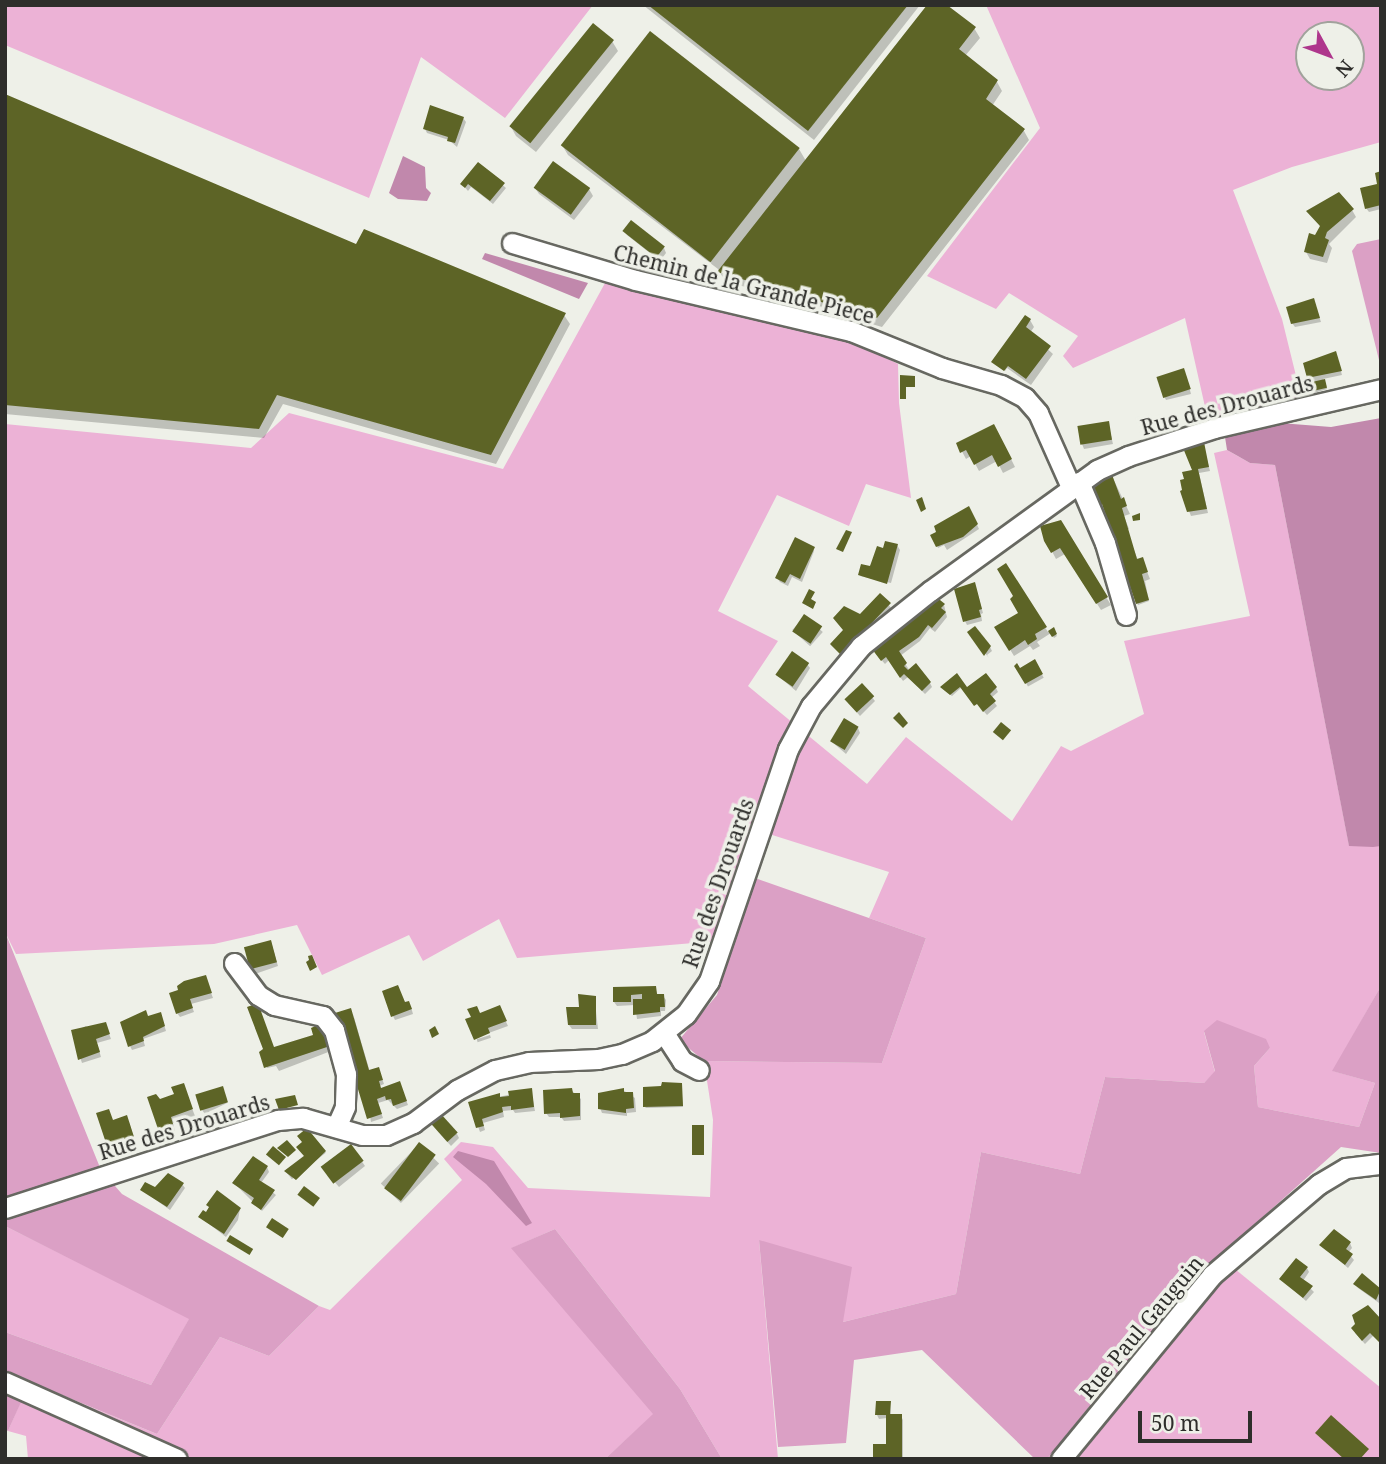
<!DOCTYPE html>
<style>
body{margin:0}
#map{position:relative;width:1386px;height:1464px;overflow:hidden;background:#eef0e8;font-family:"Noto Serif",serif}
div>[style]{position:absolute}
.green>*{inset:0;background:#ecb2d6}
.forest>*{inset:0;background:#dba0c5}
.water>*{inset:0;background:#c188ac}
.shadow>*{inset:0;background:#0003;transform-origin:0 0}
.building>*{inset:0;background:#5d6426;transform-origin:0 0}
.roads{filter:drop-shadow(2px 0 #676861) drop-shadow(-2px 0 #676861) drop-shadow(0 2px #676861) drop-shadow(0 -2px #676861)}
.minor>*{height:19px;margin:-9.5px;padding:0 9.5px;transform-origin:9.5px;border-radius:9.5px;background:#fff}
span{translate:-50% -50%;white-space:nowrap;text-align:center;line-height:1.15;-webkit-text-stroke:7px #eef0e8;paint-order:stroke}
.street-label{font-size:21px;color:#2e2e2b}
.frame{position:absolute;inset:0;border:7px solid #2e2e2b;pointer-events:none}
.north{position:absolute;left:1295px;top:21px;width:70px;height:70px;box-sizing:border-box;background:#eef0e8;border:2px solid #a1a29c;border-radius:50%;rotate:131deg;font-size:19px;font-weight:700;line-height:28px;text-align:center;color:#2e2e2b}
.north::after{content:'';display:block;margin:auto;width:24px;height:32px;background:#ae368c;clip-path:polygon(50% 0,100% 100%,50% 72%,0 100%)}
.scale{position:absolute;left:1138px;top:1411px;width:114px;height:32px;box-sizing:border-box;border:4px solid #2e2e2b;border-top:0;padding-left:9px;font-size:21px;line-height:24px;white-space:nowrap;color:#2e2e2b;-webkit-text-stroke:5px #eef0e8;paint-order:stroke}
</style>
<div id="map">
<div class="green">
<div style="clip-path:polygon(5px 5px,593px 5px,505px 118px,421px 57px,369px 198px,5px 45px)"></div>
<div style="clip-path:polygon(evenodd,986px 5px,1381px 5px,1381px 142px,1292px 167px,1233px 190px,1282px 319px,1301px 396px,1208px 420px,1185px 318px,1073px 368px,1063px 356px,1078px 336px,1009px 293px,996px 309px,927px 276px,1040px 128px,986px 5px,1309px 35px,1351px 35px,1351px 77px,1309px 77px,1309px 35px)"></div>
<div style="clip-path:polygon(616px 263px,889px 334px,877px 353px,898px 364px,899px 403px,911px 498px,866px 484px,849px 526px,777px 495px,718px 611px,778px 641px,748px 686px,867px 784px,906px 737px,1012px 821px,1061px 746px,1071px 751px,1144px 714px,1124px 641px,1250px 616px,1214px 453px,1227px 450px,1250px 463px,1275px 465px,1349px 845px,1381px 846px,1381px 986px,1333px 1071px,1375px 1083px,1359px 1127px,1258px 1107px,1254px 1066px,1270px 1048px,1204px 1032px,1215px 1072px,1204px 1083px,1105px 1077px,1080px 1174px,981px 1152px,956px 1294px,843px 1322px,759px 1240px,778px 1459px,722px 1459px,680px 1389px,555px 1229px,512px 1248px,654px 1414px,605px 1459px,28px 1459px,26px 1436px,8px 1431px,29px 1382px,157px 1434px,220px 1337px,269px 1356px,319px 1306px,330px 1310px,462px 1180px,444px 1159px,461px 1142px,493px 1147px,528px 1188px,710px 1197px,713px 1120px,704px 1061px,882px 1063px,926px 938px,869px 918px,889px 872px,753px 829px,717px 941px,517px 958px,499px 919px,423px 961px,409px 935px,322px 975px,297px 925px,214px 944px,16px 954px,5px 932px,5px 424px,251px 448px,289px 413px,503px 469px)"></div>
<div style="clip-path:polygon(5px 1226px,190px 1318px,151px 1385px,5px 1332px)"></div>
<div style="clip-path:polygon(1219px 1256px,1381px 1388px,1381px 1459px,1047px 1459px,1187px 1285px)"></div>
</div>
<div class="forest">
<div style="clip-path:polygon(1381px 239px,1381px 368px,1352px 251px,1357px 244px)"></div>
<div style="clip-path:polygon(755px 878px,926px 938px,882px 1063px,704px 1061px,679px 1040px,717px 995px)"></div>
<div style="clip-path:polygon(5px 932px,101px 1170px,122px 1194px,319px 1306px,269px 1356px,220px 1337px,157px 1434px,30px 1382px,8px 1431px,5px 1429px,5px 1332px,151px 1385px,189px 1319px,5px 1226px)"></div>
<div style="clip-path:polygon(1381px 986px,1381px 1153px,1341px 1147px,1187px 1285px,1047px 1459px,1035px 1459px,922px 1350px,854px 1360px,846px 1443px,778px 1447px,759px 1240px,852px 1267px,843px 1322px,956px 1294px,981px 1152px,1080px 1174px,1105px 1077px,1204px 1083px,1215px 1071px,1204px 1031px,1217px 1020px,1266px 1039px,1270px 1048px,1254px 1066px,1258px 1107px,1359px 1127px,1375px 1083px,1332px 1071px)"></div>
<div style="clip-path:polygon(555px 1229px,680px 1389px,722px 1459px,605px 1459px,653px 1414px,511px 1248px)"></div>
</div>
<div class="water">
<div style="clip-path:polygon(403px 156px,425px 167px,426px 188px,431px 193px,427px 201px,398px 199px,389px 193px)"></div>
<div style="clip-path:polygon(485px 253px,588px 283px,579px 299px,482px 259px)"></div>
<div style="clip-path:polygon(1381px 418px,1381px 846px,1373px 847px,1349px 846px,1275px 465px,1250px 463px,1236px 455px,1227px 450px,1225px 437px,1280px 423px,1331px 427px)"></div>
<div style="clip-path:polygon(458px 1151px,494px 1161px,532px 1223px,526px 1226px,486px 1184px,453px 1157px)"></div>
</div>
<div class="shadow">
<div style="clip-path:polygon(643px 5px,920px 5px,814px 140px)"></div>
<div style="clip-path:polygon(974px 28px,980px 38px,965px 56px,997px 82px,1002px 91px,992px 106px,1024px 131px,1029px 140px,882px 327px,725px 281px,718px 269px,568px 155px,562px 145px,799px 149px,806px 161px)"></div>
<div style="clip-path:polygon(612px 41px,618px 51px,536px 152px,516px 136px,511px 127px)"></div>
<div style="clip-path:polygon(5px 96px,357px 247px,564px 315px,570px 324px,496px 464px,283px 404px,264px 438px,5px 414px)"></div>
<div style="clip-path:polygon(463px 118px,466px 122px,457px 147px,449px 140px,427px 133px,425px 129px)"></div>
<div style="clip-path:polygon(478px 164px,506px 188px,493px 204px,471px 187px,468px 191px,462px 184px)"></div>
<div style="clip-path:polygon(1381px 173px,1381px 209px,1369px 212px,1366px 208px,1379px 185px)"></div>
<div style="clip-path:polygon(535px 188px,589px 189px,593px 196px,574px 220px,539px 194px)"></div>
<div style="clip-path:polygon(1352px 210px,1356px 217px,1329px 244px,1332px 248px,1327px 263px,1310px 259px,1306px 252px,1321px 227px,1309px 212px)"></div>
<div style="clip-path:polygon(631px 223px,664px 248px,666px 253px,660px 261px,627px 235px,625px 231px)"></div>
<div style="clip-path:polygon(1315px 304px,1321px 322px,1295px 327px,1292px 323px)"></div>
<div style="clip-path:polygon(1030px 320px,1034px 327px,1030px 333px,1053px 354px,1031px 385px,1007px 368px,1005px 371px,994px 363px)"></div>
<div style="clip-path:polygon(1337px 357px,1342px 375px,1323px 379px,1327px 389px,1311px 394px,1308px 386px,1313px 385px,1305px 364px)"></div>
<div style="clip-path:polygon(1186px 375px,1191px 394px,1166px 400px,1164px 396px)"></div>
<div style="clip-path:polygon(1108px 423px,1113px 444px,1084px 449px,1082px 444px)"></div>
<div style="clip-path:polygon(998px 433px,1015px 467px,1003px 473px,997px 461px,979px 471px,971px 456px,966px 459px,958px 444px)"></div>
<div style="clip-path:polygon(1203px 444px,1210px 471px,1199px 473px,1208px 513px,1191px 516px,1189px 511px,1195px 471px)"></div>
<div style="clip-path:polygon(1111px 474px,1130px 514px,1124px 516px,1129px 529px,1126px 530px,1138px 560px,1142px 559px,1150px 579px,1145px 581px,1149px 601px,1138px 605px,1093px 484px)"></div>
<div style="clip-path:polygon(969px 508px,979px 529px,947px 550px,944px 545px,938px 548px,933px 536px)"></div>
<div style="clip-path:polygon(1060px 522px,1111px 605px,1101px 610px,1065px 554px,1056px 559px,1046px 540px)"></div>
<div style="clip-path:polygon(897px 545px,900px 550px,891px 583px,860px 576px,885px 550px)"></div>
<div style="clip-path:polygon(812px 547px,814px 551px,802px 582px,792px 577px,788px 586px,780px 582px,777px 578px)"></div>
<div style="clip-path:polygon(1006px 566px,1048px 632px,1053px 630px,1057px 636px,1054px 638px,1051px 633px,1037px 642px,1040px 646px,1033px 650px,1030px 646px,1014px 656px,997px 628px,1020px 614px)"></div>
<div style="clip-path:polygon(976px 588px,983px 613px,981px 614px,982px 621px,967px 625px,965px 621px)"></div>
<div style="clip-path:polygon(880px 595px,892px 609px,863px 634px,845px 630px)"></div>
<div style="clip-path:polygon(944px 605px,947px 617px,935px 632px,930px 628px,920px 641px,900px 656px,910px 671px,930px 683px,932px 687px,925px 694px,908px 677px,903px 681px,889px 660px,885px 664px,876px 654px,909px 625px)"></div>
<div style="left:805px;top:616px;width:24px;height:19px;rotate:42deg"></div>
<div style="clip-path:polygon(971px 636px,990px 647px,992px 651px,987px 655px,989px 658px)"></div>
<div style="left:1035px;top:662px;width:18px;height:18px;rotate:61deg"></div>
<div style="clip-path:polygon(807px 664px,810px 668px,796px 691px,777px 675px)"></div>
<div style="clip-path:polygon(957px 676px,966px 690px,996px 688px,998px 692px,991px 698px,997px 706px,987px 715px,962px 687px,952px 696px,943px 689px)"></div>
<div style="clip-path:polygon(862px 685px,875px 701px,860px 716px,849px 703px)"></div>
<div style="clip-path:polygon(858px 728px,860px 733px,846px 754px,831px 741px)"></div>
<div style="clip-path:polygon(272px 946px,278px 966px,255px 974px,252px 970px)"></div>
<div style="clip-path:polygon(205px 977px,213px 998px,191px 1004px,194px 1012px,180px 1017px,177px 1013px)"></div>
<div style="clip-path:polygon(655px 988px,658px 996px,663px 996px,666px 1000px,665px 1011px,661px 1011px,661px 1016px,637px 1019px,635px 1005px,617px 1006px,614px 1002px,614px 989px)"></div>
<div style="clip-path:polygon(405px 1004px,411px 1007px,413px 1014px,395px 1020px,393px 1016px)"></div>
<div style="clip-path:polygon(499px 1007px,508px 1026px,475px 1038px,480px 1015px)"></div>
<div style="clip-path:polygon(581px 1009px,596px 1011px,598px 1029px,572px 1029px,569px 1025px)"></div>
<div style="clip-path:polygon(353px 1014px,370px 1072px,380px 1073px,384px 1084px,372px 1089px,401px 1087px,408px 1105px,397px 1109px,388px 1100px,378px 1103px,383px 1118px,371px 1122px)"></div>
<div style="clip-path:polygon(148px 1018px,162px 1018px,166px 1031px,143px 1039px,145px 1046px,132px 1050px,130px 1046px)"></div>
<div style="clip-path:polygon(322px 1025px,331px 1051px,279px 1071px,276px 1066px,267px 1068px,261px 1053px,315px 1036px)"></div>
<div style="clip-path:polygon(86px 1026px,89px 1029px,107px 1028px,111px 1039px,97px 1043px,101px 1057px,82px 1063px,72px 1033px)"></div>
<div style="left:490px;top:1035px;width:3px;height:14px;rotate:72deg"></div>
<div style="clip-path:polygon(183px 1085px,195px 1116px,173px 1123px,175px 1131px,163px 1135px,159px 1128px,159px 1101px,176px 1095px)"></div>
<div style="clip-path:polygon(681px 1085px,683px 1107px,646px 1108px,645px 1107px)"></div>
<div style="clip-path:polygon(223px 1089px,227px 1103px,205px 1114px,202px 1110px)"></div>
<div style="clip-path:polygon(531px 1090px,535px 1111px,515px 1113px,513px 1110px,503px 1111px,504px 1117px,483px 1123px,485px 1130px,480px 1132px,470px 1103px)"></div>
<div style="clip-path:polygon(571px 1090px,581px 1099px,581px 1120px,564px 1121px,561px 1117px,549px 1117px,546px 1113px)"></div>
<div style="clip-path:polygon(623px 1090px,635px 1098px,636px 1112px,627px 1113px,627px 1116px,602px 1113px,600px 1108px,608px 1091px)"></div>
<div style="clip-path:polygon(113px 1122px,129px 1122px,135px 1141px,111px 1149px,108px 1145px)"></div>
<div style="clip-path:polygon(435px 1128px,457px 1134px,459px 1138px,451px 1146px)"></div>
<div style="left:319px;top:1144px;width:11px;height:43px;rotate:52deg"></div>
<div style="left:419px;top:1144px;width:28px;height:55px;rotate:44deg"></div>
<div style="clip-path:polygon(351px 1146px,365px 1166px,339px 1187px,326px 1172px)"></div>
<div style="clip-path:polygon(267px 1167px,269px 1172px,261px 1183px,276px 1195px,262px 1211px,234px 1183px)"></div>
<div style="clip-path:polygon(182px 1184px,185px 1188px,170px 1210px,142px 1190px)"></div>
<div style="clip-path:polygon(240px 1209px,238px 1220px,226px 1237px,200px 1217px)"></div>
<div style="clip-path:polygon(1350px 1243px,1352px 1248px,1348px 1253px,1354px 1260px,1348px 1268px,1321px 1245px)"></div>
<div style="clip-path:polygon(1307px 1268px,1309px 1272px,1303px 1281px,1314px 1292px,1306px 1301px,1281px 1279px)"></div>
<div style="clip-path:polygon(1362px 1276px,1381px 1292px,1379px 1303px,1358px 1288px,1355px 1284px)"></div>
<div style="clip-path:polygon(1367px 1307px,1373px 1336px,1365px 1344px,1355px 1333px)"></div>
<div style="clip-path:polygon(890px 1403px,891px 1416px,901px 1416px,903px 1420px,903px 1459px,875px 1459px,887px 1449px,887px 1418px,879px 1419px,877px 1415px)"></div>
</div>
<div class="building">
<div style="clip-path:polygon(648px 5px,908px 5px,808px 131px)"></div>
<div style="clip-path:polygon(927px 5px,947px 5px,976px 27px,959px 49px,998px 80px,986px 99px,1025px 129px,877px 318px,717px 272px)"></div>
<div style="left:593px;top:23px;width:27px;height:133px;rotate:39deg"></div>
<div style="left:650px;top:31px;width:190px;height:145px;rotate:38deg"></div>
<div style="clip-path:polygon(5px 94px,356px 244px,364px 229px,566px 313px,491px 455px,277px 395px,259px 429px,5px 405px)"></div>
<div style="clip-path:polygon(430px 105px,464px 117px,455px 143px,447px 141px,448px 137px,423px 129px)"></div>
<div style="left:553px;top:161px;width:46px;height:33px;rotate:36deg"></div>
<div style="clip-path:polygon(478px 162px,505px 183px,490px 201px,468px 184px,465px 188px,460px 184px)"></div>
<div style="clip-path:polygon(1381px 171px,1381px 205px,1365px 209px,1360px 188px,1377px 184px,1375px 173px)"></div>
<div style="clip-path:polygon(1339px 192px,1354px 209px,1327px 232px,1325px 238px,1329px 240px,1323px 257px,1304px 252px,1309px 233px,1315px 235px,1320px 226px,1306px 211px)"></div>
<div style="left:631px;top:220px;width:43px;height:14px;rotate:38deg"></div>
<div style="clip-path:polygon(1314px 298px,1320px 318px,1291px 324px,1286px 307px)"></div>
<div style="clip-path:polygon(1025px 315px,1031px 319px,1026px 327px,1051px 346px,1026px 379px,1008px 366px,1004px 371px,991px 362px)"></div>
<div style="clip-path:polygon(1336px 351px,1342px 371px,1307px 378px,1303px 363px)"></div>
<div style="left:1184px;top:368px;width:22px;height:29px;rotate:72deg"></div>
<div style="clip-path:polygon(900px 375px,915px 376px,915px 387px,906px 387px,906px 399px,900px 399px)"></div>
<div style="left:1325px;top:379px;width:9px;height:20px;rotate:77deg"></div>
<div style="left:1109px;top:421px;width:19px;height:32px;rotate:81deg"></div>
<div style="clip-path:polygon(994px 424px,1012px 459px,998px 467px,992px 455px,974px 465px,966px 450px,960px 453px,956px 443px)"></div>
<div style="clip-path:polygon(1204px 442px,1209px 467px,1198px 469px,1207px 509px,1187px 512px,1180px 491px,1182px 490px,1180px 480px,1184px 479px,1182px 472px,1192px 470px,1183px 448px)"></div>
<div style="clip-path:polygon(1111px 472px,1121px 499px,1124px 497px,1127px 506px,1122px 508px,1137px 559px,1143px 557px,1148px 572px,1142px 574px,1149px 600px,1136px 604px,1102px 504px,1099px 505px,1091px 483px)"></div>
<div style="clip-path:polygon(922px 497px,926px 509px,921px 512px,916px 500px)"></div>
<div style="clip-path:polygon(969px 506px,978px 524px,963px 537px,936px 547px,930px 535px,936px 532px,934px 526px)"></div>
<div style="clip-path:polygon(1140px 513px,1140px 520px,1133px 521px,1132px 516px)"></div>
<div style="clip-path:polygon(1061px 520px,1108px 597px,1096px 604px,1060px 548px,1051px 553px,1044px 541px,1040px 526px)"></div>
<div style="clip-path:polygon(846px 530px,852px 532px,843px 552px,836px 549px)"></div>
<div style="clip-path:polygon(795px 537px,815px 547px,800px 579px,790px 574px,785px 583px,775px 578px)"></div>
<div style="clip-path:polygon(885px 541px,898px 544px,887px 584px,858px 575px,861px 564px,870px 566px,877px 546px,883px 548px)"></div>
<div style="clip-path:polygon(1006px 563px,1047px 627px,1035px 634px,1037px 639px,1028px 645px,1025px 640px,1009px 651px,994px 627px,1018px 613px,1010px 599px,1013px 596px,997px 569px)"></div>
<div style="clip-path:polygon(975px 582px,982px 609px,979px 610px,981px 617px,963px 622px,954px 589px)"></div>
<div style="clip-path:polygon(809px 589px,815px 592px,811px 599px,816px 602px,813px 609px,802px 603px)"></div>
<div style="clip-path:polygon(880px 593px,891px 603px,841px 655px,830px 644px,843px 630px,833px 618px,844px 606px,860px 614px)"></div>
<div style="clip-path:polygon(935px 596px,945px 604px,941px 608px,946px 612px,932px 628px,928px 625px,919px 637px,899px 651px,907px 663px,904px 666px,908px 670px,916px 663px,931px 682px,922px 691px,904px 674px,900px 678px,886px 657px,881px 661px,872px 649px,907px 620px,909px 622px,929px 598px)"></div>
<div style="left:804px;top:614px;width:22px;height:21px;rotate:34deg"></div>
<div style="clip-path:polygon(975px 626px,991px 646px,984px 656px,967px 632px)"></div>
<div style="clip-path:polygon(1054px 627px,1057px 634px,1052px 637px,1048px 631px)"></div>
<div style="left:792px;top:651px;width:21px;height:29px;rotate:35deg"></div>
<div style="clip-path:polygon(1035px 659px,1043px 674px,1025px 684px,1014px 666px,1017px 663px,1020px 668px)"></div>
<div style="clip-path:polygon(957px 673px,967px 687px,986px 673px,997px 687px,990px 694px,996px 701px,983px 712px,977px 704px,974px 706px,960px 687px,950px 695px,940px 687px)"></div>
<div style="left:862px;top:683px;width:18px;height:24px;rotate:47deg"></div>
<div style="clip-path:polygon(899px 712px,908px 723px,903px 728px,893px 718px)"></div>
<div style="left:844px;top:718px;width:17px;height:27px;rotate:31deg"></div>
<div style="left:1001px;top:722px;width:13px;height:13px;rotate:39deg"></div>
<div style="left:271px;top:940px;width:23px;height:28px;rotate:75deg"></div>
<div style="clip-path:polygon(312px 955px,317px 967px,310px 971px,306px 962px,309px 960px,308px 956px)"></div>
<div style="clip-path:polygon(206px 975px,212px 993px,190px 999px,193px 1008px,176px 1014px,169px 993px,178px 990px,177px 986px,184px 981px)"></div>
<div style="clip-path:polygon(398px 985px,405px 1002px,409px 1001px,412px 1009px,391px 1017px,382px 991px)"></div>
<div style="clip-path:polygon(656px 986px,657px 994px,664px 994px,665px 1007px,660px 1007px,660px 1012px,633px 1015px,633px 999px,642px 999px,642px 994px,631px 995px,631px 1002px,613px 1002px,613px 987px)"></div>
<div style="clip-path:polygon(578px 994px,596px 996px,596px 1025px,568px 1025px,566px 1007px,579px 1007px)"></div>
<div style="clip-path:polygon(258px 1003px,274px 1047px,313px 1035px,311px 1028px,322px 1023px,330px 1046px,264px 1068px,259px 1052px,263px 1049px,247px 1007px)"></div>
<div style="clip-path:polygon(500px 1005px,507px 1021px,488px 1028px,490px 1033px,474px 1040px,465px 1019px,471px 1017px,467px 1009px,477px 1006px,480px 1013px)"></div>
<div style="clip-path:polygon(351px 1008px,369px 1070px,379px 1067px,383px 1080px,379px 1081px,381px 1088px,400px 1081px,407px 1101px,393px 1106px,391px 1099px,386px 1100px,385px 1096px,377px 1099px,382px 1114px,367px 1119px,335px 1013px)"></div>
<div style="clip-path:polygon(146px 1010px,148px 1016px,161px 1012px,165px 1026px,143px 1037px,144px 1041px,128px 1047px,120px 1022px)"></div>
<div style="clip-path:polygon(106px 1022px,110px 1034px,96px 1039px,100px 1052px,78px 1060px,71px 1030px)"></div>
<div style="clip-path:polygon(435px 1026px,439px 1034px,432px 1038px,429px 1030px)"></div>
<div style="clip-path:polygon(662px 1082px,682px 1083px,683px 1106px,643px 1107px,643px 1087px,661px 1086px)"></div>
<div style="clip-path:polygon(184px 1083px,193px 1109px,171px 1117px,173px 1124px,158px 1129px,147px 1097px,156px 1094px,160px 1099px,174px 1094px,171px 1087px)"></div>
<div style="left:223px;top:1086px;width:17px;height:29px;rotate:73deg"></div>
<div style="clip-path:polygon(532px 1088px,534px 1107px,511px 1110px,511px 1106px,502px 1107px,503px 1112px,482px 1119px,484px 1126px,476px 1128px,468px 1102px,500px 1093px,500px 1097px,509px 1096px,508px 1091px)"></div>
<div style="clip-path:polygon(572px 1088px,573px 1093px,580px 1093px,580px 1116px,560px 1118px,560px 1113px,544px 1114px,543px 1090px)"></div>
<div style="clip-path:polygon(624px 1088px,624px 1092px,633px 1092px,634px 1108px,626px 1109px,626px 1113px,598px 1109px,598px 1093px)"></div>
<div style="clip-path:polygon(295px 1095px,298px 1105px,279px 1110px,275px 1099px)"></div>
<div style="clip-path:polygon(109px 1109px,113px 1120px,127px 1115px,134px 1137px,107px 1146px,96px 1113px)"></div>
<div style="left:441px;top:1114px;width:25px;height:14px;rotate:48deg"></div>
<div style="left:692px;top:1125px;width:12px;height:30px"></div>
<div style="clip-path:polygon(307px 1128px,326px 1151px,296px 1180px,284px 1171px,304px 1156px,296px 1147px,302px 1142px,297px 1136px)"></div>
<div style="clip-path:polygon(287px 1140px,296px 1150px,288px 1157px,277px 1148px)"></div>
<div style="left:419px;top:1142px;width:21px;height:58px;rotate:37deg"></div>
<div style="left:351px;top:1144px;width:21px;height:38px;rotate:53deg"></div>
<div style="left:273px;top:1146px;width:17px;height:11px;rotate:40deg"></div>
<div style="clip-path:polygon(253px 1156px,268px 1166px,259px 1180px,275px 1190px,261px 1210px,251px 1203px,254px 1198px,232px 1183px)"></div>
<div style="clip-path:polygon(168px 1173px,184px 1183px,167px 1207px,140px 1190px,145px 1182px,155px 1187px)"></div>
<div style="left:304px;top:1186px;width:20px;height:11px;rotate:37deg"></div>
<div style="clip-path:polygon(217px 1190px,241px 1208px,224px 1234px,198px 1217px,203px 1210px,206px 1212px,209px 1207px,206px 1205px)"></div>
<div style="left:272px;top:1218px;width:20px;height:11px;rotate:33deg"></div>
<div style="clip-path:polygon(1334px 1229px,1351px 1242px,1346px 1249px,1353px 1254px,1345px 1265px,1319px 1245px)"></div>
<div style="left:230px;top:1235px;width:27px;height:7px;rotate:31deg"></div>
<div style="clip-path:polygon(1296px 1258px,1308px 1267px,1300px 1277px,1313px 1286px,1303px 1298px,1279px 1279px)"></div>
<div style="clip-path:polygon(1362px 1273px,1381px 1289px,1376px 1300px,1353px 1284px)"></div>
<div style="clip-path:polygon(1368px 1305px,1381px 1319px,1381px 1344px,1370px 1333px,1362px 1341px,1351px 1328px,1355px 1324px,1352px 1315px)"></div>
<div style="clip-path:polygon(876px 1401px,891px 1401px,890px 1414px,902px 1414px,902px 1459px,873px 1459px,873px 1444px,886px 1444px,886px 1415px,875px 1415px)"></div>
<div style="clip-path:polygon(1331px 1415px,1369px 1449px,1360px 1459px,1344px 1459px,1315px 1433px)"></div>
</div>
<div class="roads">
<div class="minor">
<div style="left:512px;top:243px;width:128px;rotate:16.7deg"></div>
<div style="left:635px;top:280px;width:222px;rotate:13.3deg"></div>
<div style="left:851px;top:331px;width:98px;rotate:22.1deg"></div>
<div style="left:942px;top:368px;width:61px;rotate:16.1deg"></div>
<div style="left:1001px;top:385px;width:27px;rotate:28deg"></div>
<div style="left:1025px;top:398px;width:20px;rotate:49deg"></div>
<div style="left:1038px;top:413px;width:81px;rotate:66deg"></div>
<div style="left:1079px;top:482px;width:66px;rotate:66.9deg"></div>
<div style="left:1105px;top:543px;width:75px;rotate:73.7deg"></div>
<div style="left:234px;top:963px;width:40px;rotate:53deg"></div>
<div style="left:258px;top:995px;width:19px;rotate:32deg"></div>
<div style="left:274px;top:1005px;width:50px;rotate:12.7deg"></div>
<div style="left:323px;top:1016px;width:18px;rotate:52deg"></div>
<div style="left:334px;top:1030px;width:46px;rotate:74.7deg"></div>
<div style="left:346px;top:1074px;width:33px;rotate:92deg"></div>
<div style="left:345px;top:1107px;width:22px;rotate:114deg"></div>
<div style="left:664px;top:1033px;width:33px;rotate:57deg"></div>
<div style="left:682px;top:1061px;width:19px;rotate:28deg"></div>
<div style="left:5px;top:1208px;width:287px;rotate:-17.9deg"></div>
<div style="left:278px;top:1120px;width:25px;rotate:-5deg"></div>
<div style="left:303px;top:1118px;width:61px;rotate:16.1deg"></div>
<div style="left:362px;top:1135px;width:24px"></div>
<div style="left:386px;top:1135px;width:30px;rotate:-24deg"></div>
<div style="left:413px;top:1123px;width:55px;rotate:-36.9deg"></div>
<div style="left:457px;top:1090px;width:43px;rotate:-27.8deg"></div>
<div style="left:495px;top:1070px;width:35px;rotate:-13deg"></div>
<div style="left:529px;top:1062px;width:69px;rotate:-2.5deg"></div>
<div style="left:598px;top:1059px;width:25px;rotate:-12deg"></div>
<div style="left:622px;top:1054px;width:33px;rotate:-23deg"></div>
<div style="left:652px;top:1041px;width:43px;rotate:-38.5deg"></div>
<div style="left:686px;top:1014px;width:40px;rotate:-55.1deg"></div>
<div style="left:709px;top:981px;width:245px;rotate:-71.2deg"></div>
<div style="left:788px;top:749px;width:49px;rotate:-61.9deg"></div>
<div style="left:811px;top:706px;width:78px;rotate:-50.2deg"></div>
<div style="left:861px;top:646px;width:88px;rotate:-38.6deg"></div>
<div style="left:930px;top:591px;width:206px;rotate:-35.9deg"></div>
<div style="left:1097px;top:470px;width:34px;rotate:-24deg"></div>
<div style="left:1128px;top:456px;width:90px;rotate:-18deg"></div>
<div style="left:1214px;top:428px;width:171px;rotate:-13.1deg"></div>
<div style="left:5px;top:1382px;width:188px;rotate:24.1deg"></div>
<div style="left:1061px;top:1459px;width:238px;rotate:-50.6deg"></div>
<div style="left:1212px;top:1275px;width:140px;rotate:-40.4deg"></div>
<div style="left:1319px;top:1184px;width:31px;rotate:-31deg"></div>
<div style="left:1346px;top:1168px;width:35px;rotate:-7deg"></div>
</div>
</div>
<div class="street-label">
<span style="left:744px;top:284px;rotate:14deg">Chemin de la Grande Piece</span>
<span style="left:1227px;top:405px;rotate:-15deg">Rue des Drouards</span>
<span style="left:718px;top:883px;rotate:-71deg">Rue des Drouards</span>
<span style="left:184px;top:1127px;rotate:-17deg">Rue des Drouards</span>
<span style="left:1141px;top:1327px;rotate:-50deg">Rue Paul Gauguin</span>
</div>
<div class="frame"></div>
<div class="north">N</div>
<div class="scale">50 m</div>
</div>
